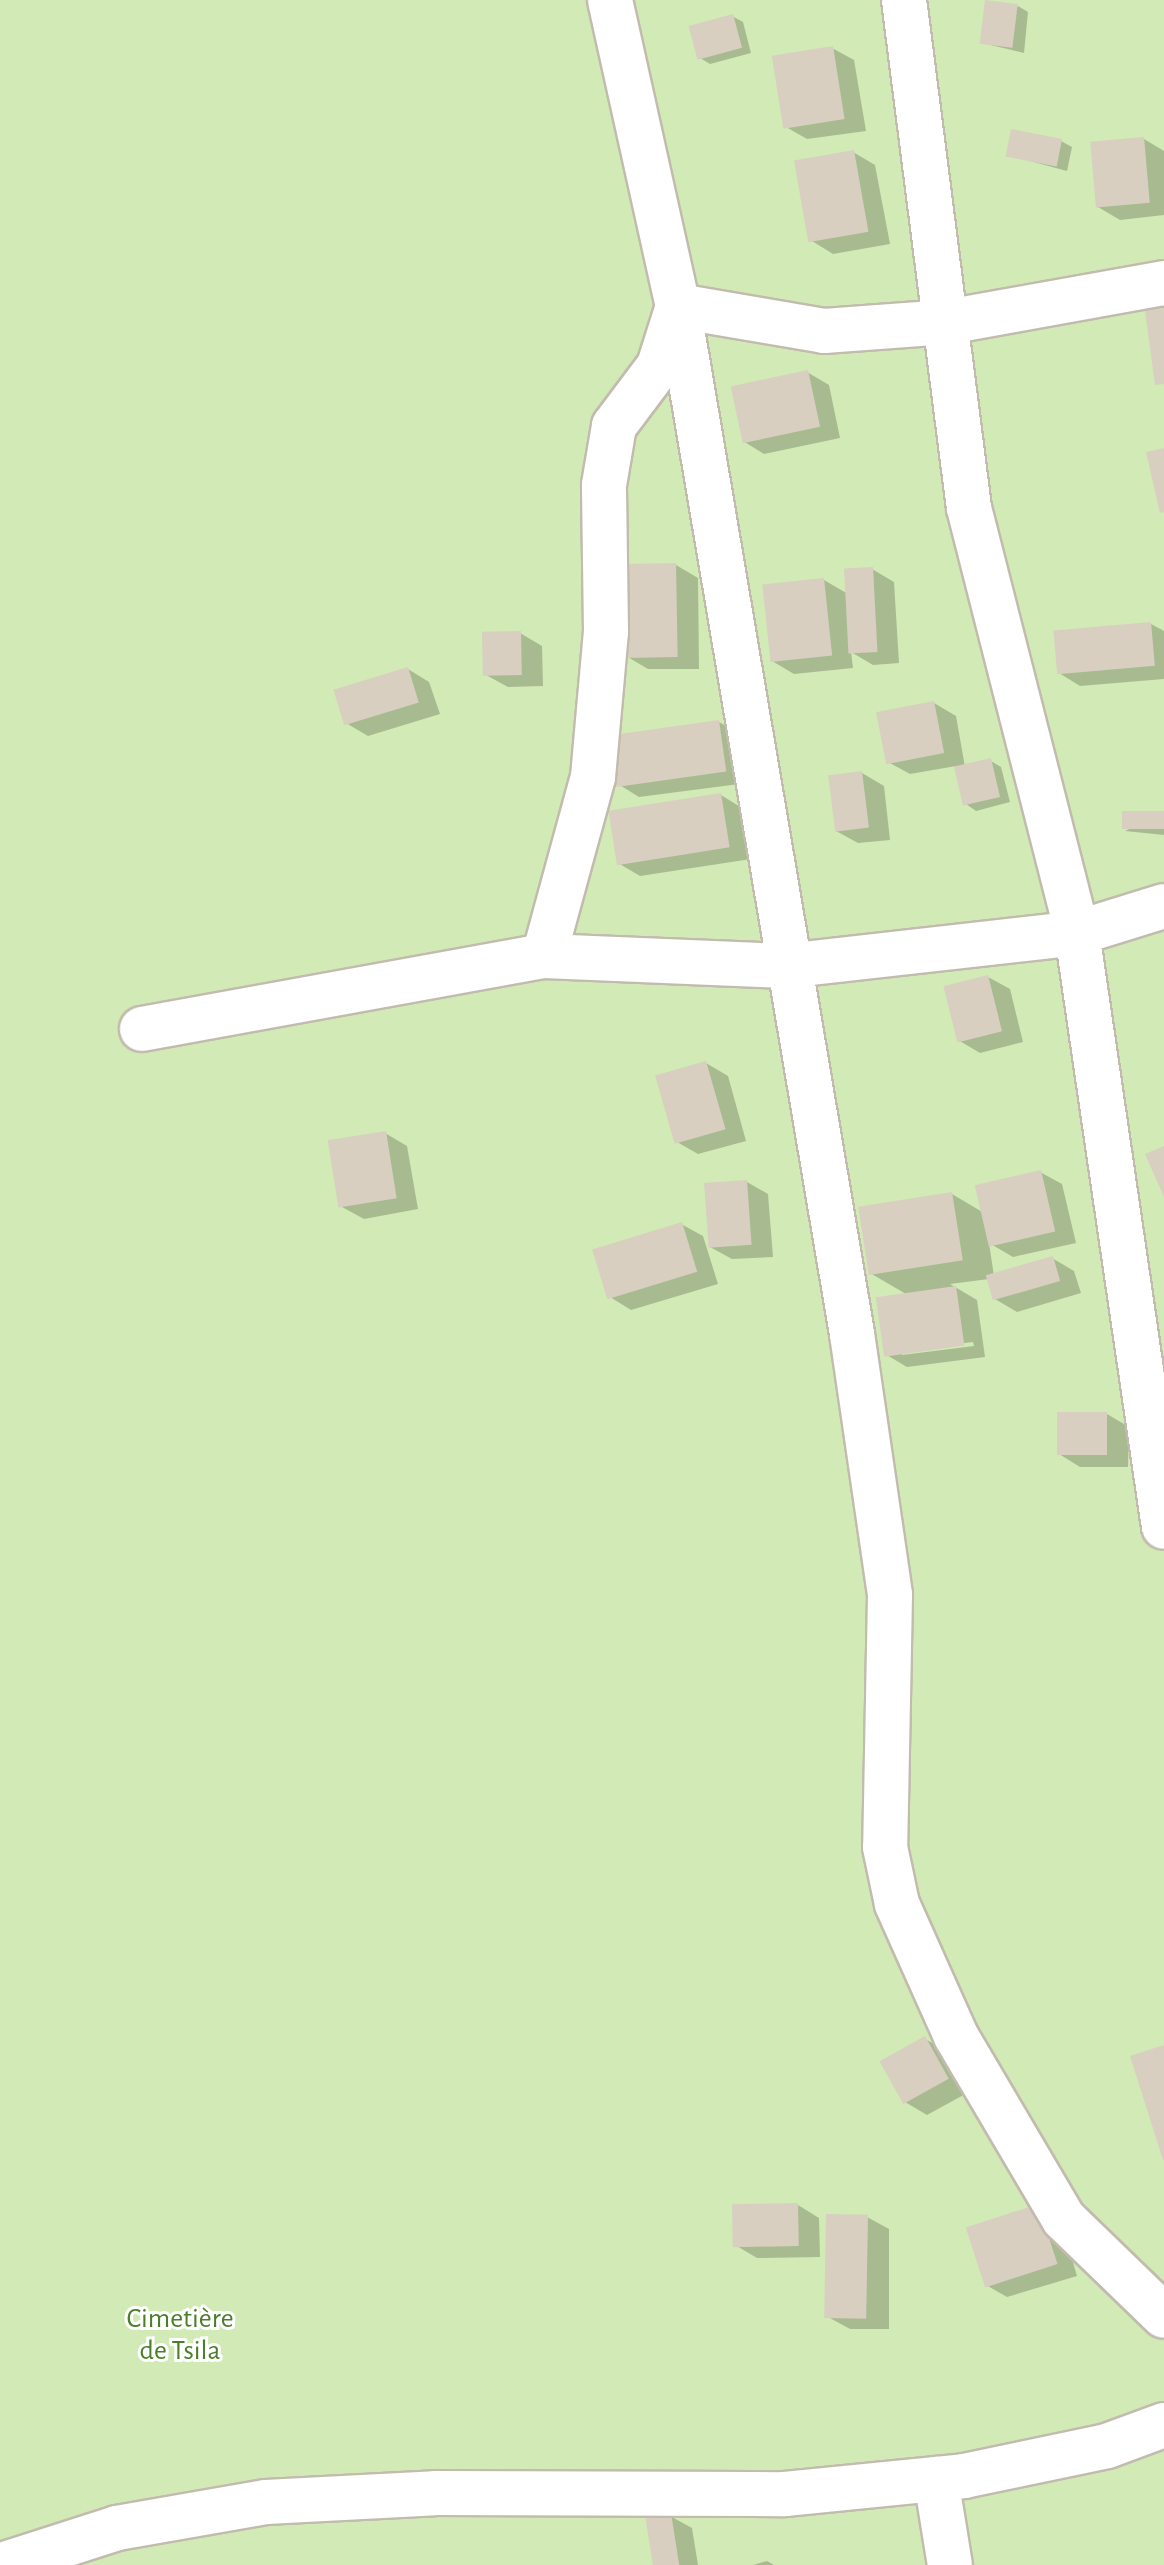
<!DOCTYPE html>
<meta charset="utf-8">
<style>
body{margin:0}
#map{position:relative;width:1164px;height:2565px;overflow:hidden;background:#f6f3ec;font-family:"Alegreya Sans",sans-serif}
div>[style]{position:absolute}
.green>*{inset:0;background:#d2eab5;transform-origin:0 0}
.shadow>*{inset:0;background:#0003}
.building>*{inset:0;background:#d8cfc1;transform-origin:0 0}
.roads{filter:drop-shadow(2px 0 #c2bbae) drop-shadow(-2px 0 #c2bbae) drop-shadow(0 2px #c2bbae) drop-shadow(0 -2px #c2bbae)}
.minor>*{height:44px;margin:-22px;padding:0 22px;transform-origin:22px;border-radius:22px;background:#fff}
span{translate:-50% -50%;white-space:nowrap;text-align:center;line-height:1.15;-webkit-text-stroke:6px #fff;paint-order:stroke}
.park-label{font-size:28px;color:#4a7f2a}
</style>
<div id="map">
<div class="green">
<div style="left:0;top:0;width:1164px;height:2565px"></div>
</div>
<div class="shadow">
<div style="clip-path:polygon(1018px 6px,1028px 12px,1024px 53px,982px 43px)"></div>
<div style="clip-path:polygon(732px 16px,743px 22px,751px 53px,710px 64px,700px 58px)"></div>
<div style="clip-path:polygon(832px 48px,854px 60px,866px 131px,807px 139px,786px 127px)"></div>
<div style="clip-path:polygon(1144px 139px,1164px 151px,1164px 215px,1120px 220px,1098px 207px)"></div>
<div style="clip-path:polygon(1061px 141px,1072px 147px,1067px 171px,1008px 155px)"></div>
<div style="clip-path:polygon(853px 152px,875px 165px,890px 244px,833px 254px,812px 241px)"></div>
<div style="clip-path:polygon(807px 372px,829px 385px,840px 438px,764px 454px,743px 441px)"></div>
<div style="clip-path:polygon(676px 565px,698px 578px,699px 669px,648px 669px,626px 656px)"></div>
<div style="clip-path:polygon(872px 569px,894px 582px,899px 663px,873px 665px,851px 652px,853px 668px,794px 674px,772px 661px,824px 580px,848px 594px)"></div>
<div style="clip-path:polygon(1151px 624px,1164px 631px,1164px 679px,1080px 686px,1059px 673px)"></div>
<div style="clip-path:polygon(520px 633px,542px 646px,543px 686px,508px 687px,486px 675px)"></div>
<div style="clip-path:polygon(408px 669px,429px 682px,440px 714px,368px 736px,346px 723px)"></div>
<div style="clip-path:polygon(934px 703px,956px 716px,965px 767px,991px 761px,1001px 767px,1010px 802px,976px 811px,966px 804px,956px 766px,910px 774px,888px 762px)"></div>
<div style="clip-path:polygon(719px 722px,741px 735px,747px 783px,639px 797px,618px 784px)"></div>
<div style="clip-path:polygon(862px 773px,884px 786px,890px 840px,858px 843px,836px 831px)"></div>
<div style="clip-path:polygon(721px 795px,742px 808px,751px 859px,640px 876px,618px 863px)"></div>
<div style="clip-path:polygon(1164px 813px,1164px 835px,1125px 831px)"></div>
<div style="clip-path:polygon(988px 977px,1010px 989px,1023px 1042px,980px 1053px,958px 1040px)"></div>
<div style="clip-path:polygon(706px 1063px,728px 1076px,746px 1141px,698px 1154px,677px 1142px)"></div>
<div style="clip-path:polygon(385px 1133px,407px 1146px,418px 1209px,364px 1219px,342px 1207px)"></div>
<div style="clip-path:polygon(evenodd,1040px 1172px,1062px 1184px,1076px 1243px,1013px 1257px,989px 1243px,994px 1276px,1052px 1258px,1074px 1271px,1081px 1293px,1017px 1312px,995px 1299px,989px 1279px,950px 1284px,977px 1300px,985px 1357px,907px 1367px,885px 1354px,906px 1294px,870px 1273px,952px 1194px,984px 1213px,1040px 1172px,973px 1342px,974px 1346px,902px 1355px,902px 1351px,973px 1342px)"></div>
<div style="clip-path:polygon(747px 1182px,768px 1194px,773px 1257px,732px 1259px,710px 1247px)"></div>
<div style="clip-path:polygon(681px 1224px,703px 1236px,718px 1284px,631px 1310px,610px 1297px)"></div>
<div style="clip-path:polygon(1107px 1414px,1129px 1427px,1128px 1467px,1080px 1467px,1059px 1454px)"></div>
<div style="clip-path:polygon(925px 2039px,947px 2051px,969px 2092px,927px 2115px,905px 2102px)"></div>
<div style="clip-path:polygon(798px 2205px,819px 2218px,820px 2257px,757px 2258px,735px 2245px)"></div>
<div style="clip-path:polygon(867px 2217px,889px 2229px,889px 2329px,850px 2329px,828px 2317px)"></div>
<div style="clip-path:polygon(1060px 2218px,1077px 2276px,1007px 2297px,986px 2285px)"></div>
<div style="clip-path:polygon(670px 2516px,692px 2528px,698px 2565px,655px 2565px)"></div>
<div style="clip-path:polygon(767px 2561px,774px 2565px,753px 2565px)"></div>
</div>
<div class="building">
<div style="left:985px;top:0;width:33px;height:44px;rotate:7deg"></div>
<div style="left:733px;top:14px;width:35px;height:46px;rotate:75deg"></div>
<div style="left:833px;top:46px;width:74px;height:62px;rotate:81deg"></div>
<div style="left:1011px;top:129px;width:52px;height:28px;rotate:11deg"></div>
<div style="left:1144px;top:137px;width:66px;height:54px;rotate:85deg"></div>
<div style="left:854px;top:150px;width:83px;height:61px;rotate:80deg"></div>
<div style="clip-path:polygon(1164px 300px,1164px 384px,1155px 385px,1144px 303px)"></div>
<div style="left:808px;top:370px;width:58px;height:79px;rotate:78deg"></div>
<div style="clip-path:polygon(1164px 448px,1164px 512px,1160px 513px,1146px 452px)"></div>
<div style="left:676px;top:563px;width:94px;height:53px;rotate:89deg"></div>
<div style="left:873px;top:567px;width:85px;height:29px;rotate:87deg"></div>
<div style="left:824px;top:578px;width:78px;height:62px;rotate:84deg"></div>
<div style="left:1151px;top:622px;width:44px;height:98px;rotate:85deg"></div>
<div style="left:521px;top:631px;width:44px;height:39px;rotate:89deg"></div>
<div style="left:408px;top:667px;width:37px;height:78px;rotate:73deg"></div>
<div style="left:934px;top:701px;width:53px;height:59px;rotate:79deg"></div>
<div style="left:719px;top:720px;width:52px;height:111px;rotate:82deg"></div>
<div style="left:991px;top:758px;width:40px;height:38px;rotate:77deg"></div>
<div style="left:862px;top:771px;width:57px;height:34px;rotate:83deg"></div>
<div style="left:721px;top:793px;width:55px;height:114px;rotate:81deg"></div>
<div style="left:1164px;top:811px;width:18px;height:42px;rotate:90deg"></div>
<div style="left:988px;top:975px;width:58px;height:46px;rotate:76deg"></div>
<div style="left:706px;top:1061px;width:71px;height:53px;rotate:74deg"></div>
<div style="left:386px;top:1131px;width:68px;height:59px;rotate:81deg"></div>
<div style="clip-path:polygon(1164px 1146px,1164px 1197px,1145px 1154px)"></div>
<div style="left:1041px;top:1170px;width:63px;height:68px;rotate:77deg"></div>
<div style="left:747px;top:1180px;width:65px;height:43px;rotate:86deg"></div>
<div style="left:952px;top:1192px;width:69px;height:95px;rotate:81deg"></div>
<div style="left:682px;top:1222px;width:52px;height:94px;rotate:73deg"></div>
<div style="left:1053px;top:1256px;width:26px;height:70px;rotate:74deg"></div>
<div style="left:956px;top:1286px;width:60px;height:81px;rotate:82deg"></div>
<div style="left:1057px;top:1412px;width:50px;height:43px"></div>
<div style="left:925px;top:2036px;width:49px;height:52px;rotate:61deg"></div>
<div style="clip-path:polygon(1164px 2045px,1164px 2160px,1163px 2160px,1130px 2056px)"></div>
<div style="left:798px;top:2203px;width:43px;height:66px;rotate:89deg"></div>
<div style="left:1038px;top:2204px;width:63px;height:76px;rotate:72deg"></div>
<div style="left:826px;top:2214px;width:42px;height:104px;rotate:1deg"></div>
<div style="left:671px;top:2513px;width:53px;height:26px;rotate:81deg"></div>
</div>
<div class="roads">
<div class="minor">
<div style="left:610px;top:0;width:313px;rotate:77.5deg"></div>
<div style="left:678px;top:306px;width:1043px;rotate:80.39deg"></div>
<div style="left:852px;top:1334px;width:264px;rotate:81.7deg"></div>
<div style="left:890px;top:1595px;width:252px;rotate:91.1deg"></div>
<div style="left:885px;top:1847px;width:58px;rotate:78.1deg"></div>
<div style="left:897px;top:1904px;width:145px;rotate:65.9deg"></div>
<div style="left:956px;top:2036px;width:212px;rotate:59.5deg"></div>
<div style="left:1064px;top:2219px;width:139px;rotate:44.1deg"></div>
<div style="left:904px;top:0;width:512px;rotate:82.71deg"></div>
<div style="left:969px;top:508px;width:439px;rotate:75.7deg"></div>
<div style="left:1077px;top:933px;width:600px;rotate:81.67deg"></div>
<div style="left:544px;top:956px;width:186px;rotate:-74.7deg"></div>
<div style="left:593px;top:777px;width:146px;rotate:-84.9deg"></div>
<div style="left:606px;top:632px;width:147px;rotate:-90.8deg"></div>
<div style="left:604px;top:485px;width:60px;rotate:-80.4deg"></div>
<div style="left:614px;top:426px;width:75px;rotate:-53.1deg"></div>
<div style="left:659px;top:366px;width:63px;rotate:-72.4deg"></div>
<div style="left:678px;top:306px;width:148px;rotate:9.7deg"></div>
<div style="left:824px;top:331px;width:123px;rotate:-4.2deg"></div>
<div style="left:947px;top:322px;width:220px;rotate:-10.2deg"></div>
<div style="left:142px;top:1029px;width:409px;rotate:-10.3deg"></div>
<div style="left:544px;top:956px;width:241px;rotate:2.4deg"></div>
<div style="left:785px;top:966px;width:294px;rotate:-6.4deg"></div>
<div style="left:1077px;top:933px;width:91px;rotate:-17.2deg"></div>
<div style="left:936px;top:2479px;width:87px;rotate:80.8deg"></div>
<div style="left:2px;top:2565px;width:121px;rotate:-17.8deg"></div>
<div style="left:117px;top:2528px;width:151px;rotate:-9.9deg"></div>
<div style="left:266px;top:2502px;width:169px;rotate:-3deg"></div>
<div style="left:435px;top:2493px;width:350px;rotate:0.2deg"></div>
<div style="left:785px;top:2494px;width:180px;rotate:-5.7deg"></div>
<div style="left:964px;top:2476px;width:146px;rotate:-11.8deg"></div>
<div style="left:1107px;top:2446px;width:61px;rotate:-20.2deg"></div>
</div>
</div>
<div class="park-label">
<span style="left:180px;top:2335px">Cimetière<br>de Tsila</span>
</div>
</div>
